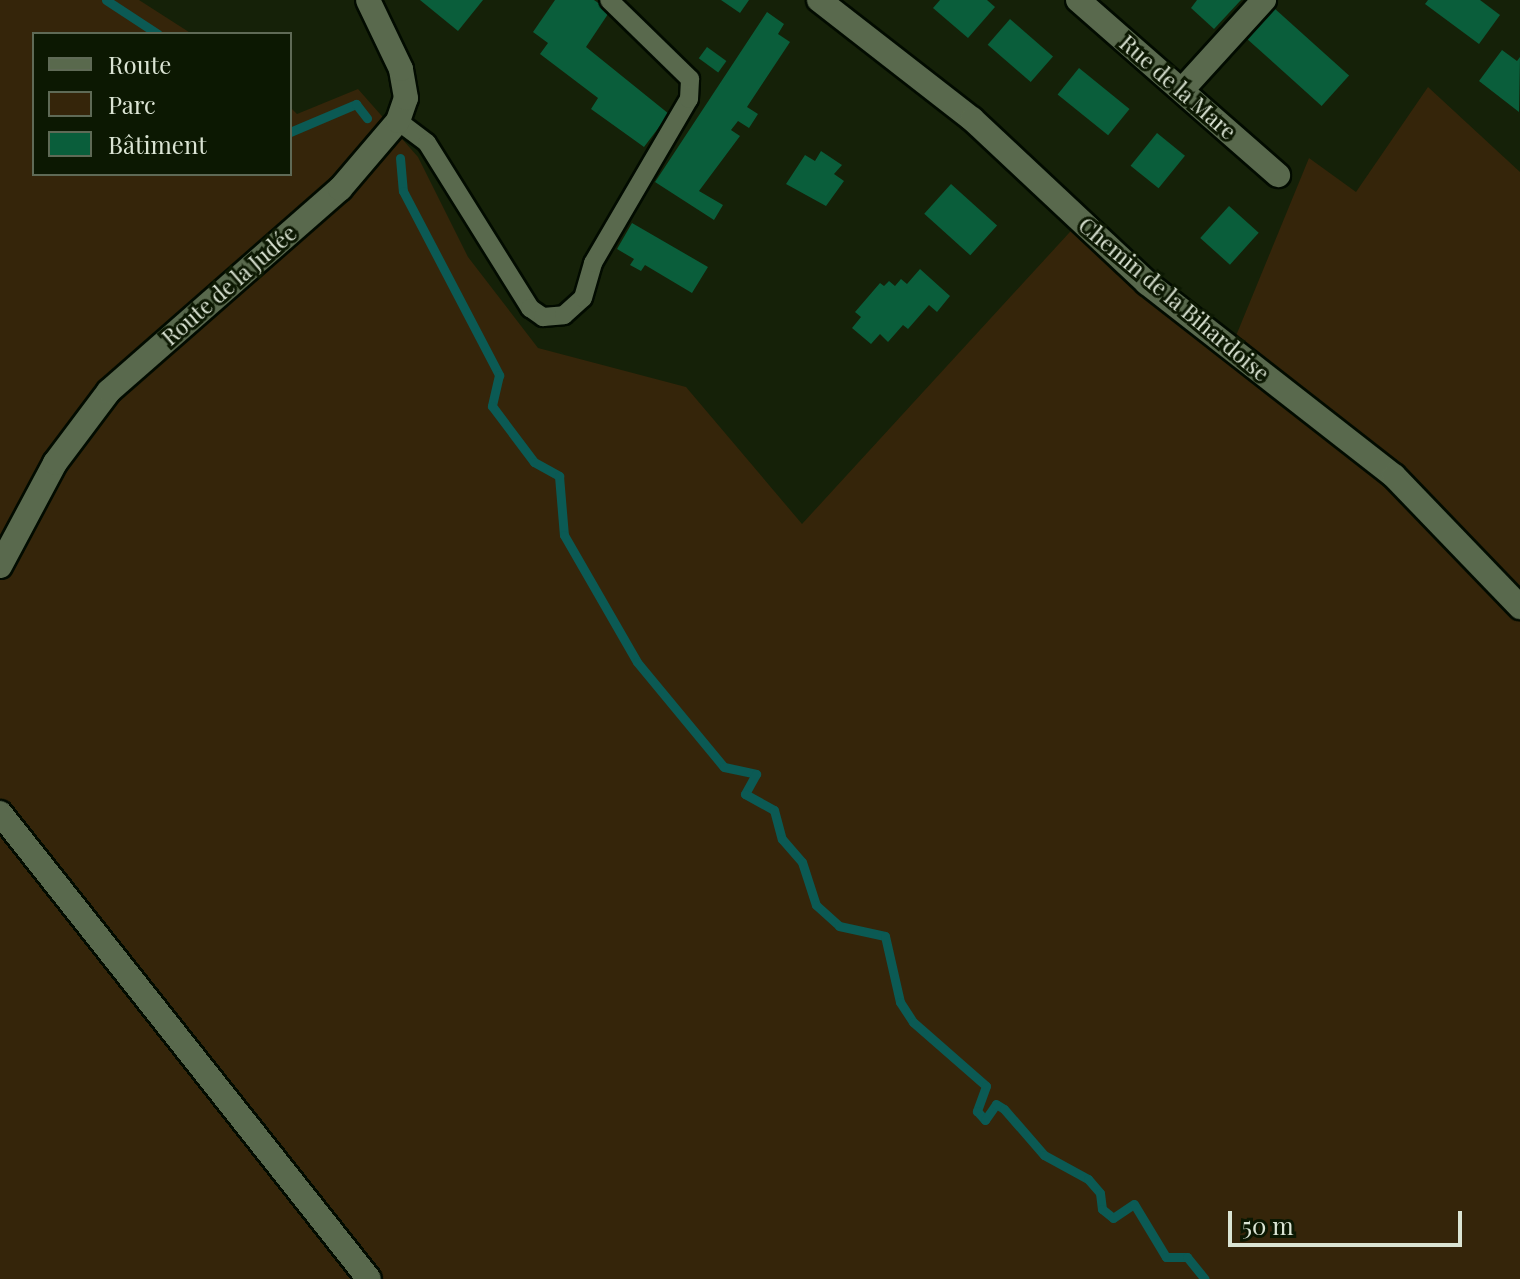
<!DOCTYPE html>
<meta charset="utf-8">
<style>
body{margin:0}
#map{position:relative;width:1520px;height:1279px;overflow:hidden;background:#152108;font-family:"Playfair Display",serif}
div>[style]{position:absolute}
.green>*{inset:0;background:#35250a}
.stream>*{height:9px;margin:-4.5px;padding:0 4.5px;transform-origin:4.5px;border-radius:4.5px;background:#0b5a54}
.building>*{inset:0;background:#0a5e3b;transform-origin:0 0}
.roads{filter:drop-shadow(2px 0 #020b00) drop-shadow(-2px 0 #020b00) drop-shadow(0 2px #020b00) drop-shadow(0 -2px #020b00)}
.lane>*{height:18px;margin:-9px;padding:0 9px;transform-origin:9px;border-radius:9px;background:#59694d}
.street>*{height:24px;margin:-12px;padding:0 12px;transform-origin:12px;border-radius:12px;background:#59694d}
.secondary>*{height:24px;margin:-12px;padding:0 12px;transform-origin:12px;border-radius:12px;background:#59694d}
span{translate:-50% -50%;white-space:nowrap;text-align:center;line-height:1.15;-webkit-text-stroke:6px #0c1802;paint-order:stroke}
.street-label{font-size:22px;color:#dbe4d4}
.legend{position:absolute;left:32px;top:32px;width:260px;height:144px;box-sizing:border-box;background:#0c1802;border:2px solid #5f6a56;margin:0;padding:10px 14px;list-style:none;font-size:24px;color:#dbe4d4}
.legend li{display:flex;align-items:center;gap:16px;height:40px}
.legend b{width:40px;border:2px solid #5f6a56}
.scale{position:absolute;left:1228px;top:1211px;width:234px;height:36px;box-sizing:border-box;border:4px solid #dbe4d4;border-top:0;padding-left:10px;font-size:24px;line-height:28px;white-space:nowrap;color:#dbe4d4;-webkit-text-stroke:6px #0c1802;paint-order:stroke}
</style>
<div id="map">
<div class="green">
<div style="clip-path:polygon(0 0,139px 0,192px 34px,34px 34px,34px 174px,290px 174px,290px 107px,297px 114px,358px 89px,418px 157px,468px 257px,538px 348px,686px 387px,802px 524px,1080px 221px,1231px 348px,1309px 158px,1356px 192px,1428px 87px,1520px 172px,1520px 1279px,0 1279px)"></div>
</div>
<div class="stream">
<div style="left:106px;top:0;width:62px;rotate:33.2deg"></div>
<div style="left:290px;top:132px;width:72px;rotate:-23deg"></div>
<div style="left:356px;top:104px;width:18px;rotate:52deg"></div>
<div style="left:400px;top:158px;width:33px;rotate:85deg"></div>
<div style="left:403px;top:191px;width:208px;rotate:62.4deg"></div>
<div style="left:499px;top:375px;width:32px;rotate:103deg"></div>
<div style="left:492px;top:406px;width:70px;rotate:53.1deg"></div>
<div style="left:534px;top:462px;width:29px;rotate:29deg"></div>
<div style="left:559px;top:476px;width:59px;rotate:85.2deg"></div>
<div style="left:564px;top:535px;width:146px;rotate:60.1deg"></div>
<div style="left:637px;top:662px;width:136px;rotate:50.4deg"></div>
<div style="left:724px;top:767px;width:33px;rotate:12deg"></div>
<div style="left:756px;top:774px;width:23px;rotate:119deg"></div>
<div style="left:745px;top:794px;width:33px;rotate:29deg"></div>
<div style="left:774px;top:810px;width:30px;rotate:75deg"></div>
<div style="left:782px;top:839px;width:30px;rotate:49deg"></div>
<div style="left:802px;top:862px;width:45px;rotate:72deg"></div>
<div style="left:816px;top:905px;width:31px;rotate:42deg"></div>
<div style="left:839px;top:926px;width:47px;rotate:12.3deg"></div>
<div style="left:885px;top:936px;width:68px;rotate:77.2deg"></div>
<div style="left:900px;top:1002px;width:24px;rotate:57deg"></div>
<div style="left:913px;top:1022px;width:97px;rotate:41.2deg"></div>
<div style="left:986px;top:1086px;width:27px;rotate:110deg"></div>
<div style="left:977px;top:1111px;width:12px;rotate:48deg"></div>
<div style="left:985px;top:1120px;width:19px;rotate:-55deg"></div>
<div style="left:996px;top:1104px;width:9px;rotate:32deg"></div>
<div style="left:1004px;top:1109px;width:61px;rotate:49deg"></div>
<div style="left:1044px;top:1155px;width:50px;rotate:28.6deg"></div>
<div style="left:1088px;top:1179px;width:18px;rotate:49deg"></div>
<div style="left:1100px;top:1193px;width:16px;rotate:83deg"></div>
<div style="left:1102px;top:1209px;width:14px;rotate:39deg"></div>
<div style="left:1113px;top:1218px;width:25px;rotate:-34deg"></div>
<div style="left:1134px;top:1204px;width:62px;rotate:58.9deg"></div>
<div style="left:1166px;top:1257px;width:21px"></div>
<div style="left:1187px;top:1257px;width:28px;rotate:51deg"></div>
</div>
<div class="building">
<div style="clip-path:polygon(420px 0,483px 0,458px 31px)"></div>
<div style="clip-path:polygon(555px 0,594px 0,610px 11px,586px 47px,669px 114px,644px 147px,591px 109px,598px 98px,540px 54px,548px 43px,533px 32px)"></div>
<div style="clip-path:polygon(721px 0,749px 0,740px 13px)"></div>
<div style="clip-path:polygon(940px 0,987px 0,995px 7px,968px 38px,933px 8px)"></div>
<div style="clip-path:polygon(1197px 0,1241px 0,1214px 29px,1191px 8px)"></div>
<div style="clip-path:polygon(1428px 0,1480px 0,1500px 15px,1479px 44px,1425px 4px)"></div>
<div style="left:1274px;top:8px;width:101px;height:41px;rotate:42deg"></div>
<div style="clip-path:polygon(767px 12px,784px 24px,778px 34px,790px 42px,747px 107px,758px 114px,749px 128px,738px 121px,731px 130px,740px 136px,699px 191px,723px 205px,714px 220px,655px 182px)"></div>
<div style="left:1010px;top:19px;width:57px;height:34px;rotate:41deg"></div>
<div style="left:707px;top:47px;width:24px;height:14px;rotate:36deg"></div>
<div style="clip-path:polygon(1502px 50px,1517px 61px,1520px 57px,1519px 112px,1479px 81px)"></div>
<div style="left:1079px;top:68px;width:65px;height:34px;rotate:39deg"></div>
<div style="left:1157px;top:133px;width:36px;height:42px;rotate:39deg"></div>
<div style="clip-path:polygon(821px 151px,842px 165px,834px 174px,844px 181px,826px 206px,786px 184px,805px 155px,815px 161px)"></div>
<div style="left:951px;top:184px;width:62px;height:40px;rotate:42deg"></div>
<div style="left:1229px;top:206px;width:40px;height:43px;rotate:42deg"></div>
<div style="clip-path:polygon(632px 223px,708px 267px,692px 293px,645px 265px,641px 271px,630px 265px,634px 259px,617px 249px)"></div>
<div style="clip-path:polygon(920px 269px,950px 296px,937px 312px,929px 305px,908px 329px,903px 325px,888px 342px,880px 334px,871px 344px,852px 328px,861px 317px,855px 312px,880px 283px,884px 286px,889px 281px,895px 286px,901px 279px,907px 284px)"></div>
</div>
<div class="roads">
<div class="lane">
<div style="left:398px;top:121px;width:36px;rotate:37deg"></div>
<div style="left:427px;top:143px;width:195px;rotate:58deg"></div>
<div style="left:530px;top:308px;width:16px;rotate:35deg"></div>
<div style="left:543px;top:317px;width:21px;rotate:-5deg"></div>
<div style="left:564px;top:315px;width:25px;rotate:-42deg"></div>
<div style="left:583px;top:298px;width:36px;rotate:-74deg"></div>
<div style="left:593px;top:263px;width:190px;rotate:-59.7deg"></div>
<div style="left:689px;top:99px;width:20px;rotate:-87deg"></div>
<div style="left:690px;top:79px;width:113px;rotate:-135.7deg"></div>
</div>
<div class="street">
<div style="left:819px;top:0;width:194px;rotate:37.9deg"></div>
<div style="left:972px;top:119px;width:240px;rotate:43.1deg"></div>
<div style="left:1147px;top:283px;width:313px;rotate:38deg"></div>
<div style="left:1394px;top:476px;width:182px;rotate:46.1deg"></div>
<div style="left:1078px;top:0;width:266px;rotate:41.2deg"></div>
<div style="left:1182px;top:90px;width:122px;rotate:-47.7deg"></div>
<div style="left:0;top:813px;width:594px;rotate:51.63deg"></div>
</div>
<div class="secondary">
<div style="left:0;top:566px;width:117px;rotate:-61.9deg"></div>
<div style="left:55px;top:463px;width:90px;rotate:-53.1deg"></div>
<div style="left:109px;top:391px;width:307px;rotate:-41.2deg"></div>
<div style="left:340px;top:189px;width:89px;rotate:-49.5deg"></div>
<div style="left:398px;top:121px;width:24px;rotate:-71deg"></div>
<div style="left:406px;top:98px;width:29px;rotate:-100deg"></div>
<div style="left:401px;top:69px;width:76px;rotate:-115.6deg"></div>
</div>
</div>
<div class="street-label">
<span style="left:1178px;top:87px;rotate:41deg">Rue de la Mare</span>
<span style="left:229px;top:285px;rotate:-41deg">Route de la Judée</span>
<span style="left:1174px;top:299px;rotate:40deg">Chemin de la Bihardoise</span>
</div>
<ul class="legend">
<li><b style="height:10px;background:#59694d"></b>Route</li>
<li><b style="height:22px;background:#35250a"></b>Parc</li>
<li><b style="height:22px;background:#0a5e3b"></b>Bâtiment</li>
</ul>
<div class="scale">50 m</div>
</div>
